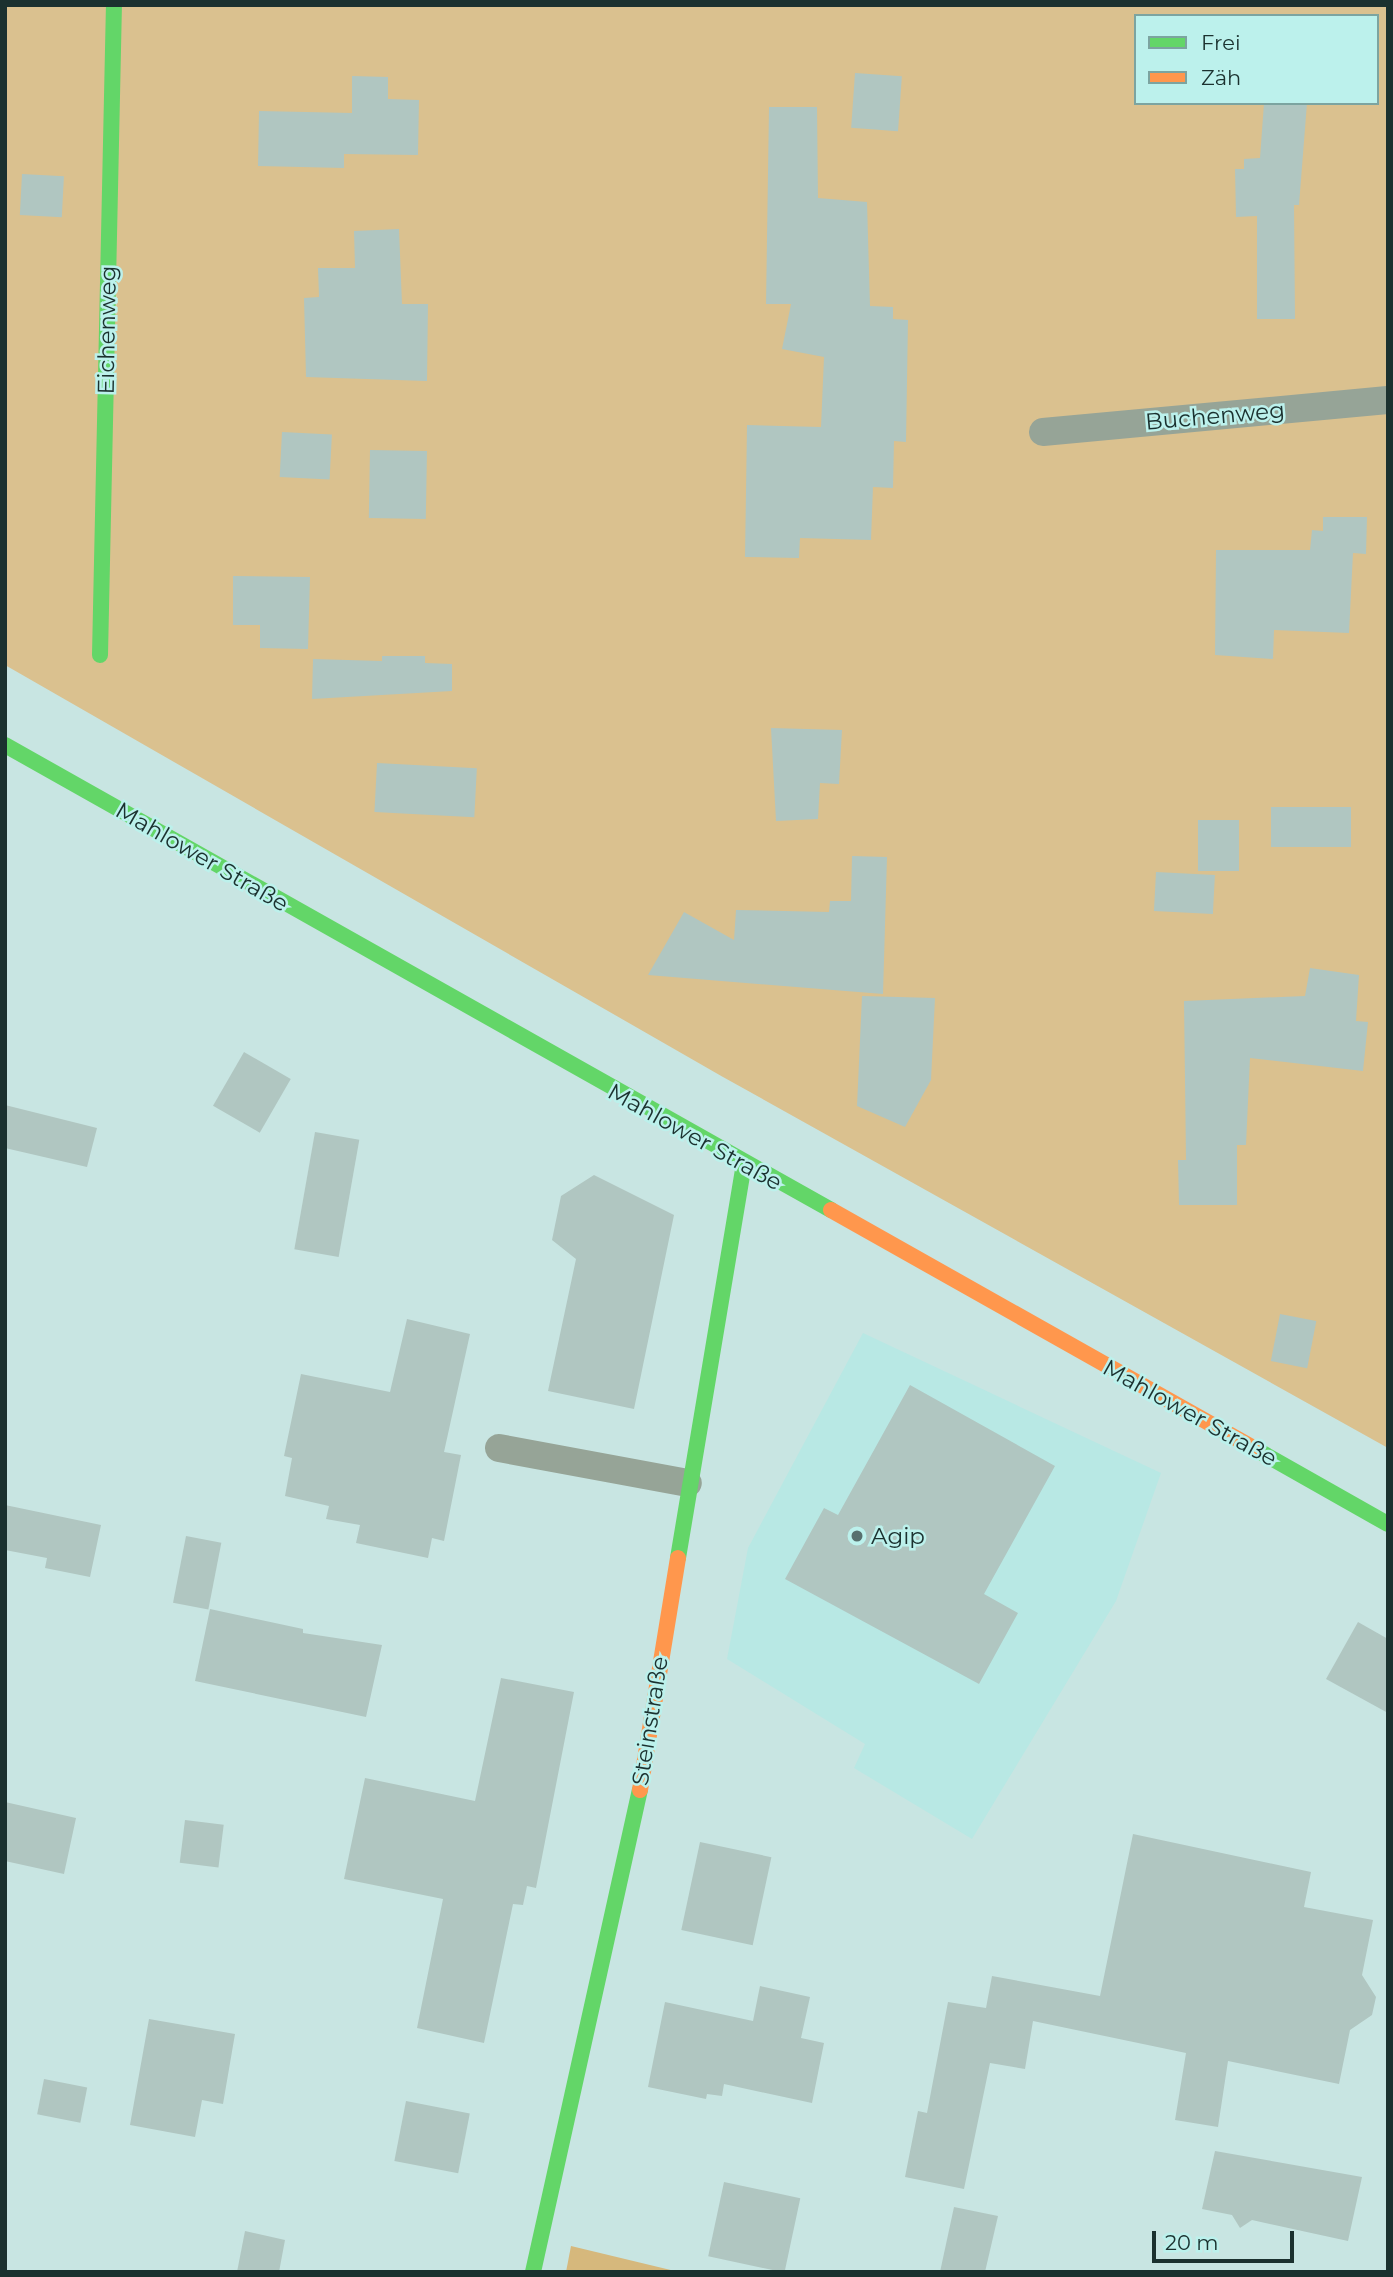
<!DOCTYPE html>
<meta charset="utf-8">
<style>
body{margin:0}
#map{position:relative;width:1393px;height:2277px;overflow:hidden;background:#c8e5e2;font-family:Montserrat,sans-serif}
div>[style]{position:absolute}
.built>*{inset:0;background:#b8e8e4}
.green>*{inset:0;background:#dac18f}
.forest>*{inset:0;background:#d6b87c}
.building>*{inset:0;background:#b0c6c1;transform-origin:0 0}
.lane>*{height:28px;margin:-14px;padding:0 14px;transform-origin:14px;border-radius:14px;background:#96a497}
.fast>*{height:16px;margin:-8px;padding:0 8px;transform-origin:8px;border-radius:8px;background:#63d668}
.slow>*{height:16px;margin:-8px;padding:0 8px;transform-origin:8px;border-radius:8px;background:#ff974d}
.dots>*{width:19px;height:19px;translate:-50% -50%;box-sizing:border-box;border:4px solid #bcf1ec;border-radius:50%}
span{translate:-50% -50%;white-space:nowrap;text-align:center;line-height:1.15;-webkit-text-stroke:5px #bcf1ec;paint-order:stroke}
.street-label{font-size:23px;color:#1b312f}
.poi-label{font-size:23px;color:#1b312f}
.left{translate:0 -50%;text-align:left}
.frame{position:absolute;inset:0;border:7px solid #1b312f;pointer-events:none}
.legend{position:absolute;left:1134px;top:14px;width:245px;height:91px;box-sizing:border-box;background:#bcf1ec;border:2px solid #7ca4a0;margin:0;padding:9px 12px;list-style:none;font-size:21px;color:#1b312f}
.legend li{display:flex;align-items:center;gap:14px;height:35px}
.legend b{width:35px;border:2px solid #7ca4a0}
.scale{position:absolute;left:1152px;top:2231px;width:142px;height:32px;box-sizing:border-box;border:4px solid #1b312f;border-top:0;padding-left:9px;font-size:21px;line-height:24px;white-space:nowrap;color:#1b312f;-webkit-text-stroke:5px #bcf1ec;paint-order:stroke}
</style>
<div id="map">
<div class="built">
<div style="clip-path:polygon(863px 1333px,1161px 1473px,1116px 1601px,972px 1839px,854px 1768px,865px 1744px,727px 1659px,748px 1548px)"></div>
</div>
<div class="green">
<div style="clip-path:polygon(evenodd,5px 5px,1388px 5px,1388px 1448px,723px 1077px,5px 665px,5px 5px,1136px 16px,1377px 16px,1377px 103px,1136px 103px,1136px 16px)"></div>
</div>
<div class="forest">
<div style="clip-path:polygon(571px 2246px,679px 2272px,566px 2272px)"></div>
</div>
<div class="building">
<div style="left:855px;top:73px;width:47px;height:55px;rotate:4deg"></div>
<div style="clip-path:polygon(352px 76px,388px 77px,388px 99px,419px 100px,418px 155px,344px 154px,344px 168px,258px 166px,259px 111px,352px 113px)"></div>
<div style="clip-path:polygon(1264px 103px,1307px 103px,1299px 205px,1294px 205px,1295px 319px,1257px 319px,1257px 216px,1236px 217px,1235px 169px,1244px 169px,1244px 159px,1260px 158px)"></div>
<div style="clip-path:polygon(769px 107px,817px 107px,818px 198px,867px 202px,870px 306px,893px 307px,893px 319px,908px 320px,906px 442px,894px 441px,893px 488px,873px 487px,871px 540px,800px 538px,799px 558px,745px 557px,747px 425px,821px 427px,824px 357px,782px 349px,791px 304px,766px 304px)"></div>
<div style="left:22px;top:174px;width:42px;height:41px;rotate:3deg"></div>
<div style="clip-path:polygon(399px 229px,402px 304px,428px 304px,427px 381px,306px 377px,304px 298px,319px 297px,318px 268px,355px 268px,354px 231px)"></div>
<div style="left:282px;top:432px;width:50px;height:45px;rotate:3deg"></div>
<div style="left:370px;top:450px;width:57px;height:68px;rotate:1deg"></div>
<div style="clip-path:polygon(1323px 517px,1367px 517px,1366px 554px,1353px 553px,1349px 633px,1274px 630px,1273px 659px,1215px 655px,1216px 550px,1310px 550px,1312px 530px,1323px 531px)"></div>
<div style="clip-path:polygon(233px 576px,310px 577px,308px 649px,260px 648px,260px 625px,233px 625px)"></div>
<div style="clip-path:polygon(382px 656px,425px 656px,425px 663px,452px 664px,452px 691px,312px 699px,313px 659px,382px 661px)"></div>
<div style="clip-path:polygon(771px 728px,842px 730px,839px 784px,820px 783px,818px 819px,776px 821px)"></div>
<div style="left:377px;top:763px;width:100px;height:49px;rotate:3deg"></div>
<div style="left:1271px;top:807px;width:80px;height:40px"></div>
<div style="left:1198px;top:820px;width:41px;height:51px"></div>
<div style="clip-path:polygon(852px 856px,887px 857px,883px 994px,648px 975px,684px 912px,734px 940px,736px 910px,829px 912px,830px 901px,851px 901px)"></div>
<div style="left:1156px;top:872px;width:59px;height:39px;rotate:3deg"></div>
<div style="clip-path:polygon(1310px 968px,1359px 975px,1356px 1021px,1368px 1022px,1363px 1071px,1250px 1058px,1246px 1145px,1237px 1145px,1237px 1205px,1179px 1205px,1178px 1160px,1186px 1160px,1184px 1001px,1305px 996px)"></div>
<div style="clip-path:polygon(862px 996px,935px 998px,931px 1080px,905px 1127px,857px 1106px)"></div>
<div style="left:244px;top:1052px;width:54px;height:62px;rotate:30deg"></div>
<div style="clip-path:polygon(5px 1105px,97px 1128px,87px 1167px,5px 1148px)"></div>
<div style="left:315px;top:1132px;width:45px;height:119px;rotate:10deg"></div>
<div style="clip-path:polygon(594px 1175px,674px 1215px,634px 1409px,548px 1391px,576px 1259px,552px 1240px,561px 1196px)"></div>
<div style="left:1280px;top:1314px;width:37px;height:48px;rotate:11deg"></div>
<div style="clip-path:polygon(407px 1319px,470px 1334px,444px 1452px,461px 1455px,444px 1541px,432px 1538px,428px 1558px,356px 1543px,360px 1525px,326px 1519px,329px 1506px,285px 1496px,292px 1458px,284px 1456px,301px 1374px,390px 1392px)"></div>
<div style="clip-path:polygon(910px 1385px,1055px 1466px,984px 1594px,1018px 1613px,979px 1684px,785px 1579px,824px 1508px,838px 1515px)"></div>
<div style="clip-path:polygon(5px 1505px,101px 1525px,90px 1577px,45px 1568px,47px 1558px,5px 1550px)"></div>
<div style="left:186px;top:1536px;width:36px;height:68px;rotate:11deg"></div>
<div style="clip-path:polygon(210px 1609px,303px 1629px,303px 1633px,382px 1645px,366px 1717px,195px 1681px)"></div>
<div style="clip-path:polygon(1358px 1622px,1388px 1639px,1388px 1713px,1326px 1679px)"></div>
<div style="clip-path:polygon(501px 1678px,574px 1692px,536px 1888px,527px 1886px,523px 1905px,513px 1904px,484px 2043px,417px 2028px,443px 1899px,344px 1879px,365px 1778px,475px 1801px)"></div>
<div style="clip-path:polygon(5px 1802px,76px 1818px,64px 1874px,5px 1861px)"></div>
<div style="left:185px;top:1820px;width:39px;height:43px;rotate:7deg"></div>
<div style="clip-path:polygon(1133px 1834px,1311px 1872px,1304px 1907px,1373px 1920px,1362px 1975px,1376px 1997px,1372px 2015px,1350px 2030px,1339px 2084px,1228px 2061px,1218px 2127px,1175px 2120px,1186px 2053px,1033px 2021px,1025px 2069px,990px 2063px,964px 2189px,905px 2177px,918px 2111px,927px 2113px,948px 2002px,986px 2008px,992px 1976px,1100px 1996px)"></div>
<div style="left:700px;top:1842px;width:73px;height:90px;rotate:12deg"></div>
<div style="clip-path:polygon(760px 1986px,810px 1997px,801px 2038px,824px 2043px,812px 2103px,724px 2084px,722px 2096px,707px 2094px,706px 2099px,648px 2087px,665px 2002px,753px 2021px)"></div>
<div style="clip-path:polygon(149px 2019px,235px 2034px,223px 2104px,202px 2100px,195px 2137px,130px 2125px)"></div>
<div style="left:44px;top:2079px;width:44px;height:36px;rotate:11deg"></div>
<div style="left:406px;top:2101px;width:65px;height:61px;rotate:11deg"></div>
<div style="clip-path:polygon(1215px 2151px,1362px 2177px,1348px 2241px,1252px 2220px,1240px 2228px,1232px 2215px,1202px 2209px)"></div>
<div style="left:724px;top:2182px;width:78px;height:76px;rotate:12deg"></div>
<div style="clip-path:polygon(954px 2207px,998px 2216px,985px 2272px,940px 2272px)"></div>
<div style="clip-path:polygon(245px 2231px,285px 2240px,279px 2272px,237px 2272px)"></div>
</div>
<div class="lane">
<div style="left:1043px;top:432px;width:346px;rotate:-5.3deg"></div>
<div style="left:499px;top:1448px;width:192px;rotate:10.5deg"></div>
</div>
<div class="fast">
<div style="left:100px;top:655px;width:650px;rotate:-88.77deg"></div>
<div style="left:5px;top:745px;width:948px;rotate:29.38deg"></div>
<div style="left:1257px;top:1450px;width:150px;rotate:29.5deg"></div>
<div style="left:678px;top:1558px;width:399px;rotate:-80.5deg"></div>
<div style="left:533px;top:2272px;width:494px;rotate:-77.5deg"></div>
</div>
<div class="slow">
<div style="left:831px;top:1210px;width:489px;rotate:29.4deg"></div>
<div style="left:640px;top:1790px;width:235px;rotate:-80.7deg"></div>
</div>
<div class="dots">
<div style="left:857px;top:1536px;background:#58706e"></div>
</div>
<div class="street-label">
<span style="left:107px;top:330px;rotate:-89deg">Eichenweg</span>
<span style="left:1215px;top:416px;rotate:-5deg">Buchenweg</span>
<span style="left:202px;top:857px;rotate:30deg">Mahlower Straße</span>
<span style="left:695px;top:1137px;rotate:29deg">Mahlower Straße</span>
<span style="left:1190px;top:1413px;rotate:29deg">Mahlower Straße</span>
<span style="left:650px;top:1721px;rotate:-81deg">Steinstraße</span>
</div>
<div class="poi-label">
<span class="left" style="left:871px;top:1536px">Agip</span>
</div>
<div class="frame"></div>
<ul class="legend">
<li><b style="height:9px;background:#63d668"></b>Frei</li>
<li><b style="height:9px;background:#ff974d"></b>Zäh</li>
</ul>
<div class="scale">20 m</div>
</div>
